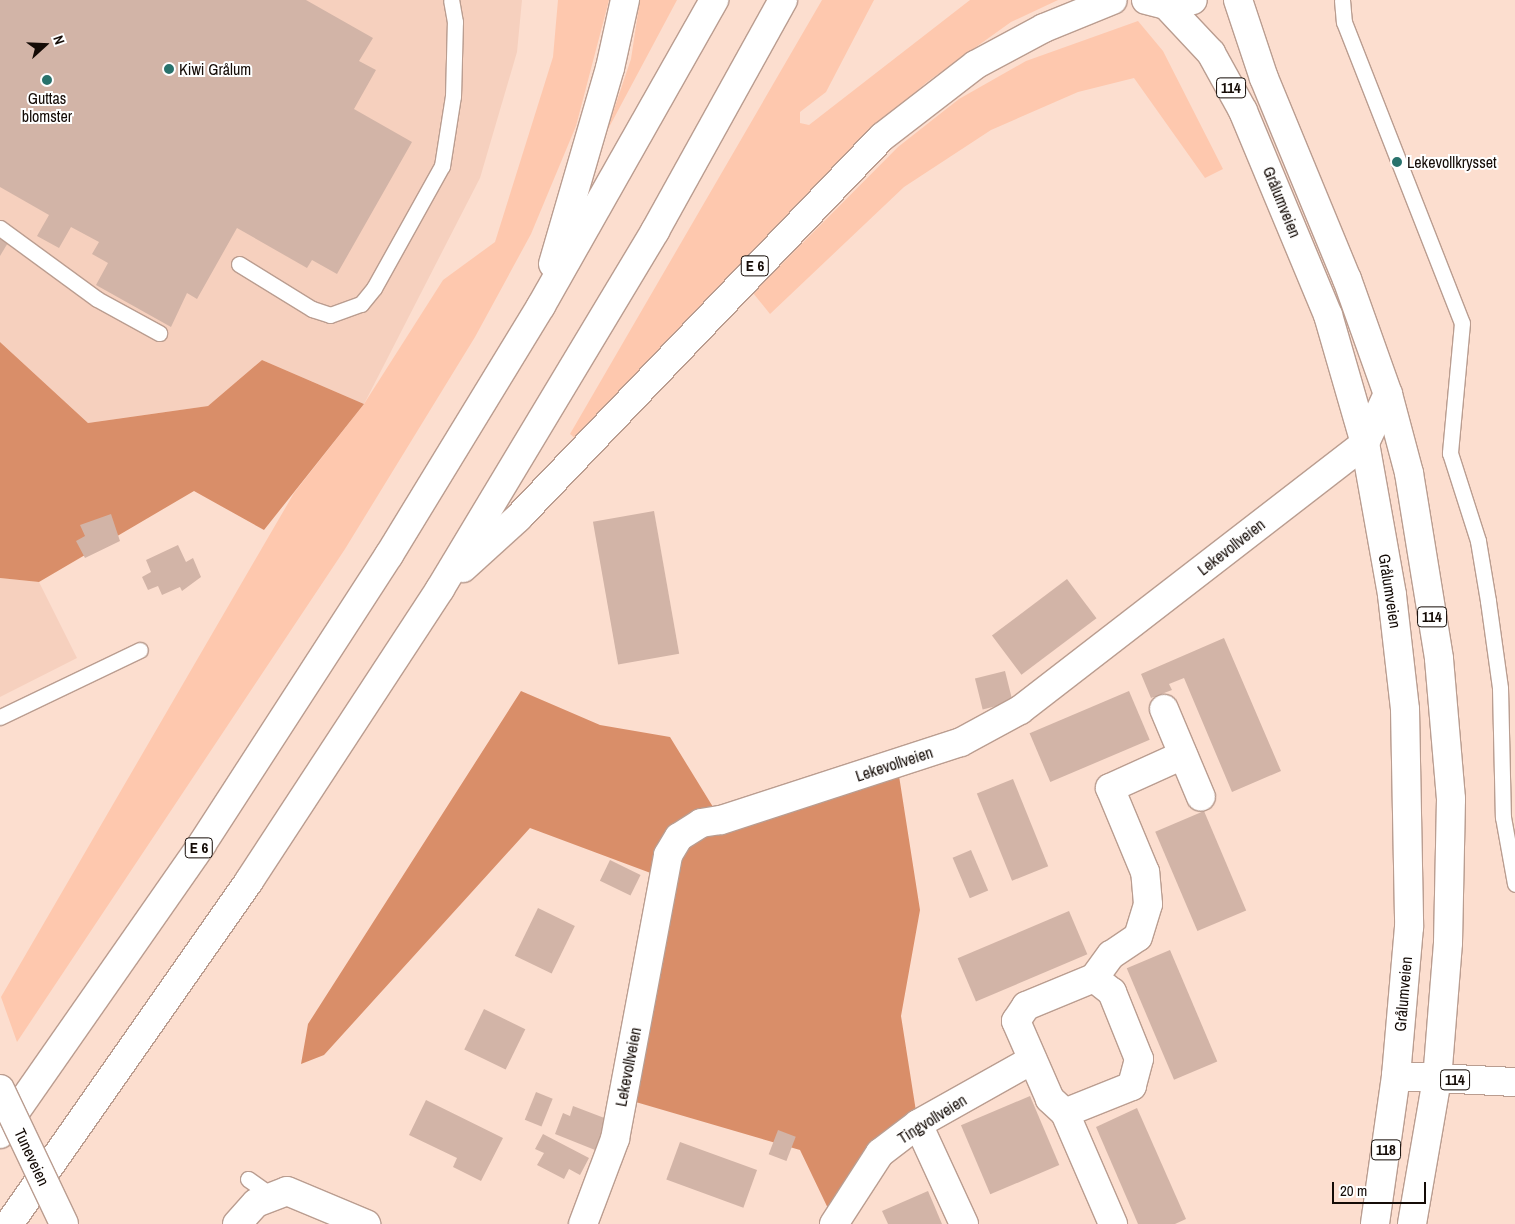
<!DOCTYPE html>
<meta charset="utf-8">
<style>
body{margin:0}
#map{position:relative;width:1515px;height:1224px;overflow:hidden;background:#fcdecf;font-family:"Archivo Narrow",sans-serif}
div>[style]{position:absolute}
.built>*{inset:0;background:#f6d0be}
.green>*{inset:0;background:#fec8ae}
.forest>*{inset:0;background:#d98e69}
.building>*{inset:0;background:#d2b4a7;transform-origin:0 0}
.roads{filter:drop-shadow(1px 0 #ba9d90) drop-shadow(-1px 0 #ba9d90) drop-shadow(0 1px #ba9d90) drop-shadow(0 -1px #ba9d90)}
.service>*{height:15px;margin:-7.5px;padding:0 7.5px;transform-origin:7.5px;border-radius:7.5px;background:#fff}
.minor>*{height:28px;margin:-14px;padding:0 14px;transform-origin:14px;border-radius:14px;background:#fff}
.primary>*{height:28px;margin:-14px;padding:0 14px;transform-origin:14px;border-radius:14px;background:#fff}
.motorway>*{height:28px;margin:-14px;padding:0 14px;transform-origin:14px;border-radius:14px;background:#fff}
.bridges{filter:drop-shadow(1px 0 #ba9d90) drop-shadow(-1px 0 #ba9d90) drop-shadow(0 1px #ba9d90) drop-shadow(0 -1px #ba9d90)}
.minor-bridge>*{height:28px;margin:-14px;padding:0 14px;transform-origin:14px;border-radius:14px;background:#fff}
.dots>*{width:14px;height:14px;translate:-50% -50%;box-sizing:border-box;border:2px solid #fff;border-radius:50%}
span{translate:-50% -50%;white-space:nowrap;text-align:center;line-height:1.15;-webkit-text-stroke:4px #fff;paint-order:stroke}
.shield-label span{padding:1px 4px;background:#fff;border:1px solid;border-radius:4px;-webkit-text-stroke-width:0}
.shield-label{font-size:15px;color:#140b06;font-weight:700}
.poi-label{font-size:16px;color:#140b06}
.left{translate:0 -50%;text-align:left}
.street-label{font-size:16px;color:#140b06}
.north{position:absolute;left:20px;top:20px;width:50px;height:50px;-webkit-text-stroke:4px #fff;paint-order:stroke;rotate:70deg;font-size:14px;font-weight:700;line-height:20px;text-align:center;color:#140b06}
.north::after{content:'';display:block;margin:auto;width:18px;height:22px;background:#140b06;clip-path:polygon(50% 0,100% 100%,50% 72%,0 100%)}
.scale{position:absolute;left:1332px;top:1182px;width:94px;height:22px;box-sizing:border-box;border:2px solid #140b06;border-top:0;padding-left:6px;font-size:15px;line-height:18px;white-space:nowrap;color:#140b06;-webkit-text-stroke:4px #fff;paint-order:stroke}
</style>
<div id="map">
<div class="built">
<div style="clip-path:polygon(0 0,522px 0,517px 52px,480px 178px,364px 404px,262px 360px,208px 406px,88px 423px,0 342px)"></div>
<div style="clip-path:polygon(0 578px,39px 582px,77px 658px,0 697px)"></div>
</div>
<div class="green">
<div style="clip-path:polygon(558px 0,609px 0,576px 126px,531px 234px,475px 337px,345px 549px,17px 1042px,1px 997px,294px 493px,364px 404px,443px 280px,495px 242px,553px 57px)"></div>
<div style="clip-path:polygon(640px 0,677px 0,606px 133px,631px 59px)"></div>
<div style="clip-path:polygon(822px 0,874px 0,826px 92px,800px 112px,800px 123px,809px 125px,970px 0,1058px 0,1011px 22px,927px 82px,875px 127px,576px 439px,570px 434px)"></div>
<div style="clip-path:polygon(1138px 21px,1163px 51px,1223px 169px,1205px 178px,1134px 78px,1078px 92px,991px 130px,904px 187px,770px 314px,753px 293px,898px 147px,959px 99px,1026px 61px)"></div>
</div>
<div class="forest">
<div style="clip-path:polygon(0 342px,88px 423px,208px 406px,262px 360px,364px 404px,264px 530px,194px 491px,39px 582px,0 578px)"></div>
<div style="clip-path:polygon(521px 691px,600px 725px,670px 737px,721px 820px,897px 763px,920px 910px,901px 1016px,918px 1124px,835px 1223px,800px 1150px,622px 1098px,664px 878px,530px 828px,324px 1055px,301px 1064px,308px 1024px)"></div>
</div>
<div class="building">
<div style="clip-path:polygon(0 0,306px 0,373px 38px,359px 61px,376px 70px,354px 109px,412px 142px,337px 274px,312px 260px,307px 268px,237px 228px,197px 299px,187px 293px,171px 327px,96px 285px,108px 263px,92px 254px,99px 242px,71px 227px,59px 248px,37px 236px,49px 215px,0 187px)"></div>
<div style="clip-path:polygon(0 236px,9px 241px,0 256px)"></div>
<div style="left:654px;top:511px;width:145px;height:62px;rotate:80deg"></div>
<div style="clip-path:polygon(111px 514px,120px 541px,85px 558px,76px 541px,85px 536px,80px 525px)"></div>
<div style="clip-path:polygon(178px 545px,186px 562px,193px 558px,201px 577px,182px 591px,180px 587px,162px 595px,158px 586px,148px 590px,142px 577px,151px 572px,146px 560px)"></div>
<div style="left:1067px;top:579px;width:49px;height:94px;rotate:53deg"></div>
<div style="clip-path:polygon(1224px 638px,1281px 771px,1232px 792px,1184px 678px,1169px 684px,1172px 690px,1151px 698px,1141px 674px)"></div>
<div style="left:1005px;top:671px;width:32px;height:31px;rotate:76deg"></div>
<div style="left:1129px;top:691px;width:53px;height:108px;rotate:67deg"></div>
<div style="left:1013px;top:779px;width:94px;height:39px;rotate:68deg"></div>
<div style="left:1204px;top:811px;width:108px;height:53px;rotate:67deg"></div>
<div style="left:971px;top:850px;width:44px;height:20px;rotate:67deg"></div>
<div style="left:610px;top:860px;width:34px;height:23px;rotate:26deg"></div>
<div style="left:538px;top:908px;width:41px;height:53px;rotate:26deg"></div>
<div style="left:1069px;top:911px;width:47px;height:121px;rotate:67deg"></div>
<div style="left:1170px;top:950px;width:121px;height:47px;rotate:67deg"></div>
<div style="left:484px;top:1009px;width:46px;height:45px;rotate:26deg"></div>
<div style="left:536px;top:1092px;width:18px;height:30px;rotate:22deg"></div>
<div style="left:1030px;top:1096px;width:75px;height:75px;rotate:67deg"></div>
<div style="clip-path:polygon(426px 1100px,503px 1138px,481px 1181px,453px 1167px,457px 1158px,409px 1135px)"></div>
<div style="clip-path:polygon(573px 1106px,607px 1119px,595px 1150px,555px 1134px,563px 1113px,570px 1116px)"></div>
<div style="clip-path:polygon(1137px 1108px,1186px 1219px,1175px 1224px,1138px 1224px,1096px 1127px)"></div>
<div style="left:778px;top:1130px;width:19px;height:26px;rotate:21deg"></div>
<div style="clip-path:polygon(543px 1134px,589px 1158px,580px 1175px,569px 1169px,564px 1179px,537px 1165px,544px 1153px,535px 1149px)"></div>
<div style="left:680px;top:1142px;width:82px;height:40px;rotate:20deg"></div>
<div style="clip-path:polygon(928px 1191px,942px 1224px,888px 1224px,882px 1211px)"></div>
</div>
<div class="roads">
<div class="service">
<div style="left:1342px;top:0;width:22px;rotate:85deg"></div>
<div style="left:1344px;top:22px;width:323px;rotate:68.6deg"></div>
<div style="left:1462px;top:323px;width:131px;rotate:95.3deg"></div>
<div style="left:1450px;top:453px;width:92px;rotate:72.3deg"></div>
<div style="left:1478px;top:541px;width:61px;rotate:80.5deg"></div>
<div style="left:1488px;top:601px;width:88px;rotate:82.1deg"></div>
<div style="left:1500px;top:688px;width:129px;rotate:88.7deg"></div>
<div style="left:1503px;top:817px;width:68px;rotate:79.8deg"></div>
<div style="left:0;top:228px;width:120px;rotate:36.2deg"></div>
<div style="left:97px;top:299px;width:71px;rotate:28.7deg"></div>
<div style="left:239px;top:264px;width:86px;rotate:31.7deg"></div>
<div style="left:312px;top:309px;width:19px;rotate:18deg"></div>
<div style="left:330px;top:315px;width:33px;rotate:-20deg"></div>
<div style="left:361px;top:304px;width:21px;rotate:-51deg"></div>
<div style="left:374px;top:288px;width:140px;rotate:-60.9deg"></div>
<div style="left:442px;top:166px;width:71px;rotate:-81.1deg"></div>
<div style="left:453px;top:96px;width:74px;rotate:-88.5deg"></div>
<div style="left:455px;top:22px;width:22px;rotate:-100deg"></div>
<div style="left:0;top:717px;width:155px;rotate:-25.6deg"></div>
<div style="left:248px;top:1179px;width:28px;rotate:35deg"></div>
</div>
<div class="minor">
<div style="left:1164px;top:709px;width:95px;rotate:67.2deg"></div>
<div style="left:1094px;top:978px;width:23px;rotate:38deg"></div>
<div style="left:1112px;top:992px;width:72px;rotate:68.1deg"></div>
<div style="left:1139px;top:1059px;width:28px;rotate:105deg"></div>
<div style="left:1132px;top:1086px;width:72px;rotate:158.1deg"></div>
<div style="left:1065px;top:1113px;width:21px;rotate:-137deg"></div>
<div style="left:1050px;top:1099px;width:85px;rotate:-113.6deg"></div>
<div style="left:1016px;top:1021px;width:18px;rotate:-56deg"></div>
<div style="left:1026px;top:1006px;width:74px;rotate:-22.4deg"></div>
<div style="left:1094px;top:978px;width:29px;rotate:-54deg"></div>
<div style="left:1111px;top:955px;width:32px;rotate:-34deg"></div>
<div style="left:1138px;top:937px;width:34px;rotate:-73deg"></div>
<div style="left:1148px;top:904px;width:32px;rotate:-95deg"></div>
<div style="left:1145px;top:872px;width:91px;rotate:-112.6deg"></div>
<div style="left:1110px;top:788px;width:80px;rotate:-24.3deg"></div>
<div style="left:1065px;top:1113px;width:121px;rotate:66.6deg"></div>
<div style="left:918px;top:1124px;width:110px;rotate:65.3deg"></div>
<div style="left:237px;top:1224px;width:28px;rotate:-48deg"></div>
<div style="left:256px;top:1203px;width:33px;rotate:-21deg"></div>
<div style="left:287px;top:1191px;width:86px;rotate:22.7deg"></div>
<div style="left:583px;top:1224px;width:91px;rotate:-69.4deg"></div>
<div style="left:615px;top:1139px;width:289px;rotate:-79.4deg"></div>
<div style="left:668px;top:855px;width:21px;rotate:-59deg"></div>
<div style="left:679px;top:837px;width:26px;rotate:-32deg"></div>
<div style="left:701px;top:823px;width:20px;rotate:-9deg"></div>
<div style="left:721px;top:820px;width:252px;rotate:-18deg"></div>
<div style="left:961px;top:742px;width:67px;rotate:-28.5deg"></div>
<div style="left:1020px;top:710px;width:436px;rotate:-37.7deg"></div>
<div style="left:1365px;top:443px;width:54px;rotate:-64.9deg"></div>
<div style="left:834px;top:1224px;width:85px;rotate:-57.1deg"></div>
<div style="left:880px;top:1153px;width:48px;rotate:-37.3deg"></div>
<div style="left:918px;top:1124px;width:131px;rotate:-29.3deg"></div>
</div>
<div class="primary">
<div style="left:1146px;top:0;width:21px;rotate:14deg"></div>
<div style="left:1166px;top:5px;width:27px;rotate:-10deg"></div>
<div style="left:1238px;top:0;width:82px;rotate:71.6deg"></div>
<div style="left:1264px;top:78px;width:217px;rotate:67.6deg"></div>
<div style="left:1347px;top:279px;width:122px;rotate:70.4deg"></div>
<div style="left:1388px;top:394px;width:82px;rotate:75.1deg"></div>
<div style="left:1409px;top:473px;width:188px;rotate:80.8deg"></div>
<div style="left:1439px;top:659px;width:141px;rotate:85.1deg"></div>
<div style="left:1451px;top:799px;width:144px;rotate:91.2deg"></div>
<div style="left:1448px;top:943px;width:136px;rotate:94.6deg"></div>
<div style="left:1437px;top:1079px;width:147px;rotate:99.8deg"></div>
<div style="left:1166px;top:5px;width:66px;rotate:46.8deg"></div>
<div style="left:1211px;top:53px;width:66px;rotate:61.1deg"></div>
<div style="left:1243px;top:111px;width:221px;rotate:67.4deg"></div>
<div style="left:1328px;top:315px;width:133px;rotate:73.9deg"></div>
<div style="left:1365px;top:443px;width:154px;rotate:79.9deg"></div>
<div style="left:1392px;top:595px;width:115px;rotate:83.5deg"></div>
<div style="left:1405px;top:709px;width:218px;rotate:88.9deg"></div>
<div style="left:1409px;top:927px;width:150px;rotate:95deg"></div>
<div style="left:1396px;top:1076px;width:149px;rotate:98.1deg"></div>
<div style="left:1396px;top:1076px;width:119px;rotate:2.9deg"></div>
</div>
<div class="motorway">
<div style="left:553px;top:264px;width:204px;rotate:-73.8deg"></div>
<div style="left:610px;top:68px;width:70px;rotate:-77.6deg"></div>
<div style="left:463px;top:568px;width:74px;rotate:-42.3deg"></div>
<div style="left:518px;top:518px;width:527px;rotate:-46.31deg"></div>
<div style="left:882px;top:137px;width:118px;rotate:-37.7deg"></div>
<div style="left:975px;top:65px;width:78px;rotate:-28.2deg"></div>
<div style="left:1044px;top:28px;width:74px;rotate:-22.1deg"></div>
<div style="left:0;top:1134px;width:353px;rotate:-55.1deg"></div>
<div style="left:202px;top:844px;width:344px;rotate:-57.1deg"></div>
<div style="left:389px;top:555px;width:292px;rotate:-58.6deg"></div>
<div style="left:541px;top:306px;width:352px;rotate:-60.5deg"></div>
<div style="left:9px;top:1224px;width:419px;rotate:-55deg"></div>
<div style="left:249px;top:881px;width:349px;rotate:-56.8deg"></div>
<div style="left:440px;top:589px;width:418px;rotate:-59deg"></div>
<div style="left:655px;top:231px;width:264px;rotate:-61deg"></div>
</div>
</div>
<div class="bridges">
<div class="minor-bridge">
<div style="left:0;top:1089px;width:149px;rotate:64.6deg"></div>
</div>
</div>
<div class="dots">
<div style="left:169px;top:69px;background:#28726c"></div>
<div style="left:47px;top:80px;background:#28726c"></div>
<div style="left:1397px;top:162px;background:#28726c"></div>
</div>
<div class="shield-label">
<span style="left:1231px;top:88px">114</span>
<span style="left:755px;top:266px">E 6</span>
<span style="left:1432px;top:617px">114</span>
<span style="left:199px;top:848px">E 6</span>
<span style="left:1455px;top:1080px">114</span>
<span style="left:1386px;top:1150px">118</span>
</div>
<div class="poi-label">
<span class="left" style="left:179px;top:69px">Kiwi Grålum</span>
<span style="left:47px;top:107px">Guttas<br>blomster</span>
<span class="left" style="left:1407px;top:162px">Lekevollkrysset</span>
</div>
<div class="street-label">
<span style="left:1282px;top:202px;rotate:68deg">Grålumveien</span>
<span style="left:1231px;top:547px;rotate:-38deg">Lekevollveien</span>
<span style="left:1390px;top:591px;rotate:81deg">Grålumveien</span>
<span style="left:894px;top:764px;rotate:-18deg">Lekevollveien</span>
<span style="left:1403px;top:994px;rotate:-85deg">Grålumveien</span>
<span style="left:628px;top:1067px;rotate:-79deg">Lekevollveien</span>
<span style="left:932px;top:1119px;rotate:-32deg">Tingvollveien</span>
<span style="left:32px;top:1157px;rotate:65deg">Tuneveien</span>
</div>
<div class="north">N</div>
<div class="scale">20 m</div>
</div>
